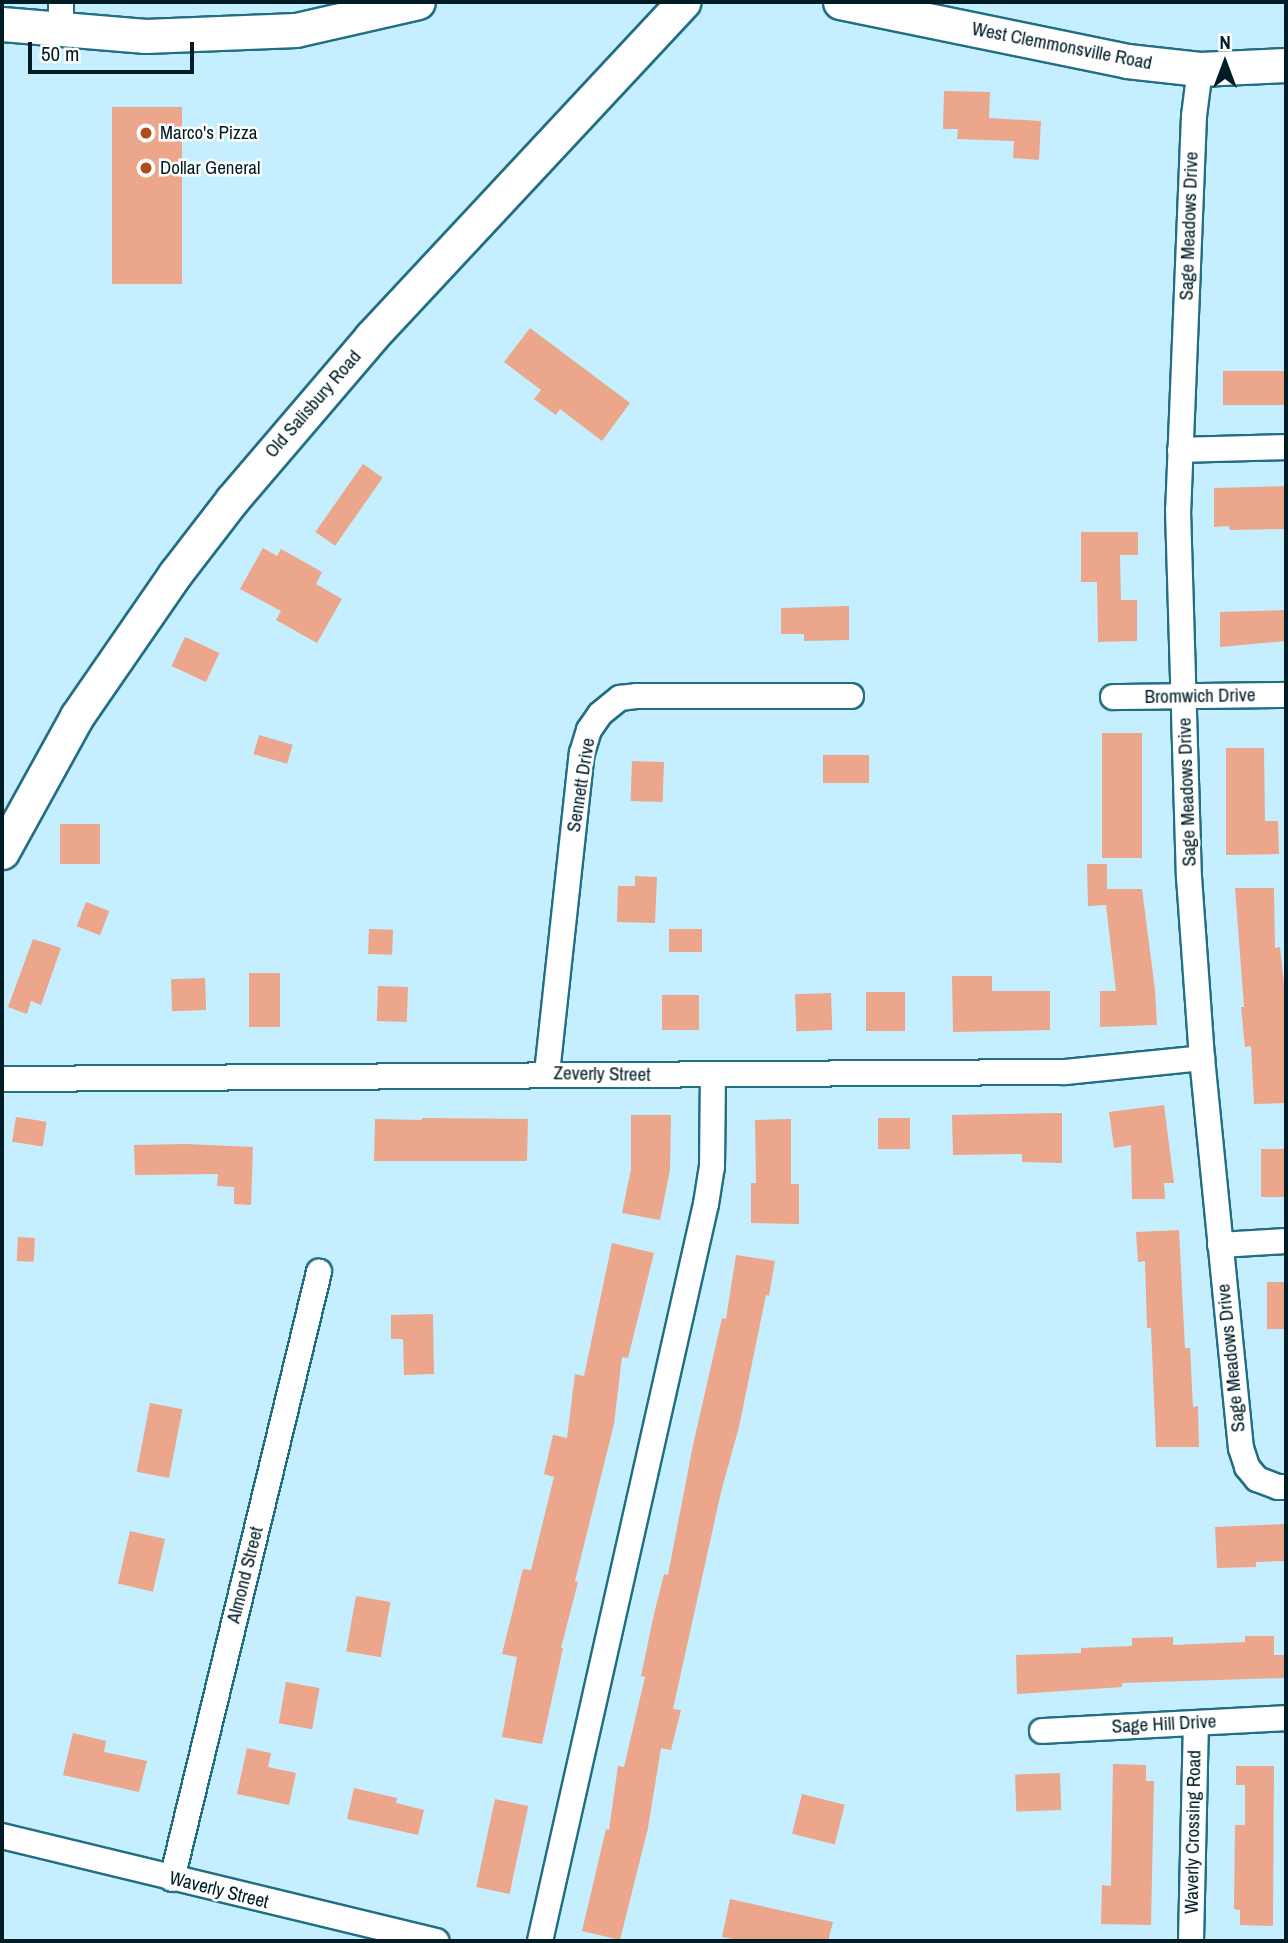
<!DOCTYPE html>
<style>
body{margin:0}
#map{position:relative;width:1288px;height:1943px;overflow:hidden;background:#c5effe;font-family:"Archivo Narrow",sans-serif}
div>[style]{position:absolute}
.building>*{inset:0;background:#eba68b;transform-origin:0 0}
.roads{filter:drop-shadow(2px 0 #226e85) drop-shadow(-2px 0 #226e85) drop-shadow(0 2px #226e85) drop-shadow(0 -2px #226e85)}
.street>*{height:24px;margin:-12px;padding:0 12px;transform-origin:12px;border-radius:12px;background:#fff}
.secondary>*{height:33px;margin:-16.5px;padding:0 16.5px;transform-origin:16.5px;border-radius:16.5px;background:#fff}
.dots>*{width:19px;height:19px;translate:-50% -50%;box-sizing:border-box;border:4px solid #fff;border-radius:50%}
span{translate:-50% -50%;white-space:nowrap;text-align:center;line-height:1.15;-webkit-text-stroke:5px #fff;paint-order:stroke}
.street-label{font-size:19px;color:#001d26}
.poi-label{font-size:19px;color:#001d26}
.left{translate:0 -50%;text-align:left}
.frame{position:absolute;inset:0;border:4px solid #001d26;pointer-events:none}
.north{position:absolute;left:1190px;top:28px;width:70px;height:70px;-webkit-text-stroke:5px #fff;paint-order:stroke;rotate:0deg;font-size:19px;font-weight:700;line-height:28px;text-align:center;color:#001d26}
.north::after{content:'';display:block;margin:auto;width:24px;height:32px;background:#001d26;clip-path:polygon(50% 0,100% 100%,50% 72%,0 100%)}
.scale{position:absolute;left:28px;top:42px;width:166px;height:32px;box-sizing:border-box;border:4px solid #001d26;border-top:0;padding-left:9px;font-size:21px;line-height:24px;white-space:nowrap;color:#001d26;-webkit-text-stroke:5px #fff;paint-order:stroke}
</style>
<div id="map">
<div class="building">
<div style="clip-path:polygon(944px 91px,990px 92px,989px 118px,1041px 121px,1039px 160px,1013px 158px,1014px 141px,957px 139px,958px 129px,943px 129px)"></div>
<div style="left:182px;top:107px;width:177px;height:70px;rotate:90deg"></div>
<div style="clip-path:polygon(530px 328px,630px 403px,602px 441px,560px 409px,556px 415px,534px 399px,541px 390px,504px 362px)"></div>
<div style="left:1223px;top:371px;width:63px;height:34px"></div>
<div style="left:363px;top:464px;width:24px;height:83px;rotate:35deg"></div>
<div style="clip-path:polygon(1286px 486px,1286px 529px,1230px 530px,1229px 526px,1214px 527px,1214px 488px)"></div>
<div style="clip-path:polygon(1081px 532px,1138px 532px,1138px 555px,1120px 555px,1121px 600px,1137px 600px,1137px 641px,1098px 642px,1097px 582px,1081px 582px)"></div>
<div style="clip-path:polygon(263px 548px,277px 556px,281px 549px,322px 572px,316px 584px,342px 599px,317px 643px,276px 620px,281px 611px,240px 589px)"></div>
<div style="clip-path:polygon(849px 606px,849px 640px,804px 641px,804px 634px,781px 634px,781px 608px)"></div>
<div style="clip-path:polygon(1286px 610px,1286px 641px,1220px 647px,1220px 612px)"></div>
<div style="left:185px;top:637px;width:38px;height:32px;rotate:25deg"></div>
<div style="left:1102px;top:733px;width:40px;height:125px"></div>
<div style="left:259px;top:735px;width:35px;height:20px;rotate:16deg"></div>
<div style="clip-path:polygon(1226px 748px,1264px 748px,1265px 821px,1278px 821px,1279px 854px,1226px 855px)"></div>
<div style="left:869px;top:755px;width:28px;height:46px;rotate:90deg"></div>
<div style="left:632px;top:761px;width:32px;height:40px;rotate:2deg"></div>
<div style="left:60px;top:824px;width:40px;height:40px"></div>
<div style="clip-path:polygon(1087px 864px,1107px 864px,1107px 889px,1142px 889px,1155px 990px,1157px 1025px,1100px 1027px,1100px 991px,1116px 991px,1106px 905px,1088px 906px)"></div>
<div style="clip-path:polygon(635px 876px,657px 877px,655px 923px,617px 922px,618px 886px,635px 886px)"></div>
<div style="clip-path:polygon(1235px 888px,1274px 888px,1275px 948px,1280px 947px,1286px 1004px,1286px 1103px,1254px 1104px,1251px 1046px,1245px 1047px,1241px 1007px,1244px 1007px)"></div>
<div style="left:86px;top:902px;width:25px;height:26px;rotate:21deg"></div>
<div style="left:369px;top:929px;width:24px;height:25px;rotate:2deg"></div>
<div style="left:669px;top:929px;width:33px;height:23px"></div>
<div style="clip-path:polygon(33px 939px,61px 948px,41px 1005px,31px 1001px,27px 1014px,8px 1007px)"></div>
<div style="left:249px;top:973px;width:31px;height:54px"></div>
<div style="clip-path:polygon(952px 976px,992px 976px,992px 991px,1050px 991px,1050px 1030px,953px 1032px)"></div>
<div style="left:205px;top:978px;width:32px;height:34px;rotate:88deg"></div>
<div style="left:378px;top:986px;width:30px;height:35px;rotate:2deg"></div>
<div style="left:866px;top:992px;width:39px;height:39px"></div>
<div style="left:831px;top:993px;width:37px;height:36px;rotate:88deg"></div>
<div style="left:662px;top:995px;width:37px;height:35px"></div>
<div style="clip-path:polygon(1164px 1105px,1174px 1183px,1164px 1183px,1165px 1199px,1132px 1199px,1131px 1145px,1114px 1148px,1109px 1112px)"></div>
<div style="clip-path:polygon(1062px 1113px,1062px 1163px,1022px 1162px,1022px 1154px,953px 1155px,952px 1115px)"></div>
<div style="clip-path:polygon(631px 1115px,671px 1115px,670px 1170px,660px 1220px,622px 1213px,631px 1169px)"></div>
<div style="left:16px;top:1117px;width:31px;height:25px;rotate:9deg"></div>
<div style="clip-path:polygon(422px 1118px,528px 1119px,527px 1161px,374px 1161px,375px 1119px,422px 1120px)"></div>
<div style="left:878px;top:1118px;width:32px;height:31px"></div>
<div style="clip-path:polygon(791px 1119px,791px 1184px,799px 1184px,799px 1224px,751px 1223px,751px 1183px,756px 1183px,755px 1120px)"></div>
<div style="clip-path:polygon(186px 1144px,253px 1147px,251px 1205px,234px 1204px,234px 1187px,217px 1186px,218px 1174px,135px 1175px,134px 1145px)"></div>
<div style="left:1286px;top:1149px;width:48px;height:25px;rotate:90deg"></div>
<div style="clip-path:polygon(1179px 1230px,1185px 1348px,1190px 1348px,1193px 1407px,1198px 1406px,1199px 1447px,1156px 1447px,1151px 1328px,1147px 1328px,1145px 1261px,1138px 1262px,1136px 1232px)"></div>
<div style="left:18px;top:1237px;width:17px;height:24px;rotate:3deg"></div>
<div style="clip-path:polygon(612px 1243px,654px 1253px,628px 1358px,622px 1357px,614px 1424px,575px 1581px,578px 1582px,561px 1648px,563px 1648px,542px 1744px,502px 1737px,517px 1657px,502px 1654px,523px 1569px,531px 1570px,554px 1477px,544px 1474px,553px 1435px,567px 1438px,575px 1374px,584px 1376px)"></div>
<div style="clip-path:polygon(736px 1255px,775px 1261px,769px 1296px,766px 1295px,739px 1427px,721px 1492px,673px 1709px,681px 1710px,671px 1750px,661px 1748px,648px 1828px,620px 1940px,582px 1931px,606px 1829px,609px 1830px,618px 1766px,624px 1767px,645px 1677px,641px 1676px,654px 1614px,664px 1574px,668px 1575px,693px 1445px,722px 1318px,726px 1319px)"></div>
<div style="left:1267px;top:1282px;width:19px;height:47px"></div>
<div style="clip-path:polygon(433px 1314px,434px 1374px,404px 1375px,403px 1339px,391px 1339px,391px 1315px)"></div>
<div style="left:150px;top:1403px;width:33px;height:70px;rotate:11deg"></div>
<div style="clip-path:polygon(1286px 1524px,1286px 1561px,1256px 1562px,1256px 1567px,1217px 1568px,1215px 1527px)"></div>
<div style="left:130px;top:1531px;width:36px;height:54px;rotate:13deg"></div>
<div style="left:356px;top:1596px;width:35px;height:56px;rotate:10deg"></div>
<div style="clip-path:polygon(1245px 1636px,1274px 1636px,1274px 1655px,1284px 1655px,1284px 1678px,1122px 1683px,1122px 1687px,1017px 1694px,1016px 1655px,1081px 1653px,1081px 1648px,1132px 1646px,1132px 1638px,1173px 1637px,1173px 1645px,1245px 1642px)"></div>
<div style="left:286px;top:1682px;width:34px;height:42px;rotate:10deg"></div>
<div style="clip-path:polygon(73px 1733px,106px 1741px,104px 1752px,147px 1761px,139px 1792px,63px 1775px)"></div>
<div style="clip-path:polygon(247px 1748px,271px 1753px,268px 1767px,296px 1773px,289px 1805px,237px 1794px)"></div>
<div style="clip-path:polygon(1113px 1764px,1146px 1765px,1146px 1781px,1154px 1781px,1151px 1925px,1101px 1924px,1102px 1885px,1111px 1886px)"></div>
<div style="clip-path:polygon(1236px 1766px,1274px 1766px,1273px 1926px,1240px 1925px,1240px 1910px,1234px 1909px,1235px 1825px,1245px 1825px,1245px 1785px,1236px 1785px)"></div>
<div style="left:1060px;top:1773px;width:37px;height:45px;rotate:88deg"></div>
<div style="clip-path:polygon(354px 1788px,397px 1798px,396px 1803px,424px 1810px,418px 1835px,347px 1819px)"></div>
<div style="left:802px;top:1794px;width:44px;height:41px;rotate:14deg"></div>
<div style="left:495px;top:1799px;width:34px;height:90px;rotate:12deg"></div>
<div style="clip-path:polygon(730px 1899px,833px 1922px,828px 1941px,744px 1941px,722px 1937px)"></div>
</div>
<div class="roads">
<div class="street">
<div style="left:61px;top:2px;width:28px;rotate:90deg"></div>
<div style="left:1200px;top:69px;width:47px;rotate:97.3deg"></div>
<div style="left:1194px;top:116px;width:394px;rotate:92.3deg"></div>
<div style="left:1178px;top:510px;width:367px;rotate:88.3deg"></div>
<div style="left:1189px;top:877px;width:181px;rotate:85.9deg"></div>
<div style="left:1202px;top:1058px;width:392px;rotate:84.3deg"></div>
<div style="left:1241px;top:1448px;width:20px;rotate:72deg"></div>
<div style="left:1247px;top:1467px;width:16px;rotate:50deg"></div>
<div style="left:1257px;top:1479px;width:22px;rotate:21deg"></div>
<div style="left:1278px;top:1487px;width:8px"></div>
<div style="left:1180px;top:450px;width:106px;rotate:-1.6deg"></div>
<div style="left:1113px;top:697px;width:173px;rotate:-0.7deg"></div>
<div style="left:547px;top:1073px;width:322px;rotate:-83.8deg"></div>
<div style="left:582px;top:753px;width:24px;rotate:-73deg"></div>
<div style="left:589px;top:730px;width:19px;rotate:-55deg"></div>
<div style="left:600px;top:714px;width:26px;rotate:-39deg"></div>
<div style="left:620px;top:698px;width:16px;rotate:-7deg"></div>
<div style="left:636px;top:696px;width:215px"></div>
<div style="left:2px;top:1079px;width:1063px;rotate:-0.38deg"></div>
<div style="left:1065px;top:1072px;width:138px;rotate:-5.8deg"></div>
<div style="left:1220px;top:1245px;width:66px;rotate:-3.5deg"></div>
<div style="left:1042px;top:1731px;width:244px;rotate:-3deg"></div>
<div style="left:2px;top:1836px;width:447px;rotate:13.6deg"></div>
<div style="left:172px;top:1879px;width:625px;rotate:-76.39deg"></div>
<div style="left:540px;top:1941px;width:755px;rotate:-77.31deg"></div>
<div style="left:706px;top:1204px;width:37px;rotate:-81deg"></div>
<div style="left:712px;top:1167px;width:91px;rotate:-89.4deg"></div>
<div style="left:1191px;top:1941px;width:218px;rotate:-88.7deg"></div>
</div>
<div class="secondary">
<div style="left:840px;top:2px;width:293px;rotate:11.6deg"></div>
<div style="left:1127px;top:61px;width:73px;rotate:6.3deg"></div>
<div style="left:1200px;top:69px;width:86px;rotate:-2.7deg"></div>
<div style="left:2px;top:24px;width:144px;rotate:4.8deg"></div>
<div style="left:145px;top:36px;width:151px;rotate:-2.3deg"></div>
<div style="left:296px;top:30px;width:125px;rotate:-12.9deg"></div>
<div style="left:2px;top:852px;width:155px;rotate:-61.1deg"></div>
<div style="left:77px;top:716px;width:173px;rotate:-55.4deg"></div>
<div style="left:175px;top:574px;width:93px;rotate:-52.4deg"></div>
<div style="left:232px;top:500px;width:214px;rotate:-49.5deg"></div>
<div style="left:371px;top:337px;width:458px;rotate:-47deg"></div>
</div>
</div>
<div class="dots">
<div style="left:146px;top:133px;background:#b04a1d"></div>
<div style="left:146px;top:168px;background:#b04a1d"></div>
</div>
<div class="street-label">
<span style="left:1062px;top:46px;rotate:11deg">West Clemmonsville Road</span>
<span style="left:1189px;top:226px;rotate:-88deg">Sage Meadows Drive</span>
<span style="left:313px;top:404px;rotate:-49deg">Old Salisbury Road</span>
<span style="left:1200px;top:696px;rotate:-1deg">Bromwich Drive</span>
<span style="left:581px;top:785px;rotate:-81deg">Sennett Drive</span>
<span style="left:1187px;top:792px;rotate:-92deg">Sage Meadows Drive</span>
<span style="left:602px;top:1074px;rotate:1deg">Zeverly Street</span>
<span style="left:1231px;top:1358px;rotate:-96deg">Sage Meadows Drive</span>
<span style="left:245px;top:1575px;rotate:-76deg">Almond Street</span>
<span style="left:1164px;top:1724px;rotate:-3deg">Sage Hill Drive</span>
<span style="left:1193px;top:1832px;rotate:-89deg">Waverly Crossing Road</span>
<span style="left:219px;top:1890px;rotate:14deg">Waverly Street</span>
</div>
<div class="poi-label">
<span class="left" style="left:160px;top:133px">Marco's Pizza</span>
<span class="left" style="left:160px;top:168px">Dollar General</span>
</div>
<div class="frame"></div>
<div class="north">N</div>
<div class="scale">50 m</div>
</div>
